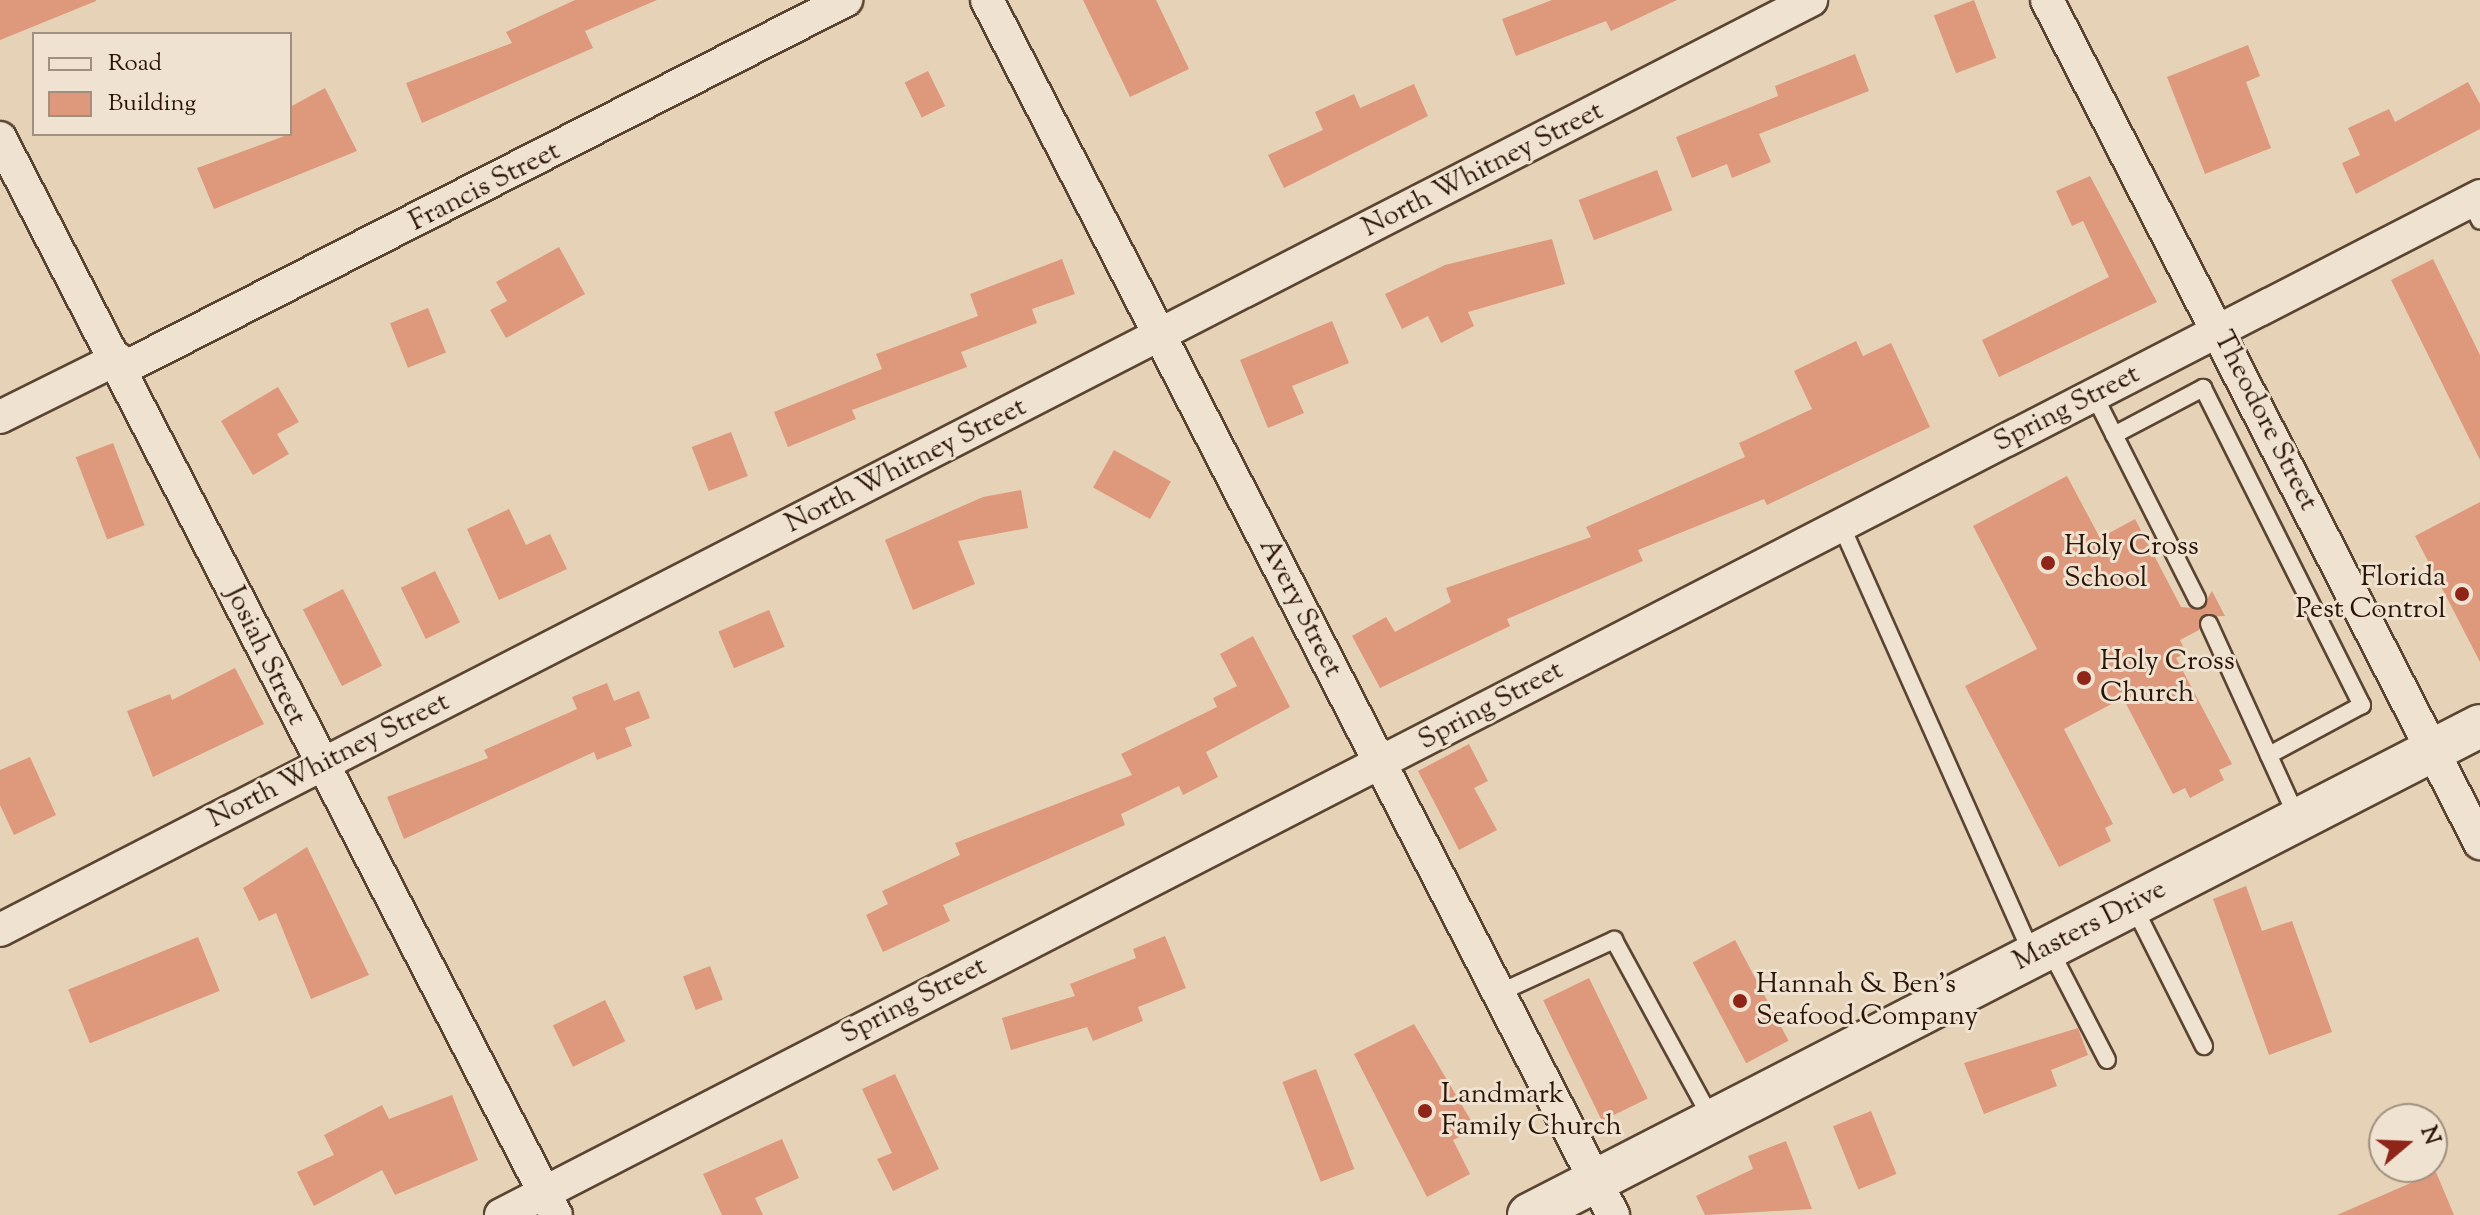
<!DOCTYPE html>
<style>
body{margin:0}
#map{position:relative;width:2480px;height:1215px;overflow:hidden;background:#e6d2b6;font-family:"Sorts Mill Goudy",serif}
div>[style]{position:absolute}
.building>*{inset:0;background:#de997c;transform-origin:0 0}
.roads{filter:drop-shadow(2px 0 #5a4432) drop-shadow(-2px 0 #5a4432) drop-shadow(0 2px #5a4432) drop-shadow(0 -2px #5a4432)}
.service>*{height:16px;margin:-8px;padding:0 8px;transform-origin:8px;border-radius:8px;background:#efe2d0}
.minor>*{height:32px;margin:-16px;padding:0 16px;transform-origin:16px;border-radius:16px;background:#efe2d0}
.tertiary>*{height:42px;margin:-21px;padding:0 21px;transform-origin:21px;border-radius:21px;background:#efe2d0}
.dots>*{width:22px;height:22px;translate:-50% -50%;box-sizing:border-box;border:4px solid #efe2d0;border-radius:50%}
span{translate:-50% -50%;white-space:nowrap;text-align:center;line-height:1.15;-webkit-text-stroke:6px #efe2d0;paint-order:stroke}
.street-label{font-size:28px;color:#2b1506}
.poi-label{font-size:28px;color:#2b1506}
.left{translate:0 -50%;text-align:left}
.right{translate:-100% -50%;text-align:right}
.legend{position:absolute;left:32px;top:32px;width:260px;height:104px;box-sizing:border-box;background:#efe2d0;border:2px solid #a1907f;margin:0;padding:10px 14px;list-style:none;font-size:24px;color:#2b1506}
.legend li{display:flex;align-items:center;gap:16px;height:40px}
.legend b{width:40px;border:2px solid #a1907f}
.north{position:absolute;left:2368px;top:1103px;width:80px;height:80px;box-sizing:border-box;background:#efe2d0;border:2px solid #a1907f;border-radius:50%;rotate:71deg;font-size:22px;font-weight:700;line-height:32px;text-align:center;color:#2b1506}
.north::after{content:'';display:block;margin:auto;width:28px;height:36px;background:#8f2418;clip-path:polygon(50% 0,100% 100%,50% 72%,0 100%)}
</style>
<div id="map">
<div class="building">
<div style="clip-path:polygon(0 0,96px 0,96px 1px,0 40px)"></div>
<div style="clip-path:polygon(575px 0,657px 0,585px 31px,593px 48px,422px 123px,406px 83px,512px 43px,506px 32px)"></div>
<div style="clip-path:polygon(1083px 0,1156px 0,1189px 69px,1130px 97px)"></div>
<div style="clip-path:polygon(1552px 0,1677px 0,1611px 31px,1606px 21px,1516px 56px,1502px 19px)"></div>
<div style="left:1974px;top:0;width:62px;height:43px;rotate:69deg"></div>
<div style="clip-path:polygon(2248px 45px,2260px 76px,2246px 82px,2271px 148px,2205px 174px,2167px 77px)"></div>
<div style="clip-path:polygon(1855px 54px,1869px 91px,1759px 134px,1771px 162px,1732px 178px,1727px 164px,1692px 178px,1676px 137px,1778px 96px,1775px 86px)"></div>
<div style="left:928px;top:71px;width:39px;height:26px;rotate:64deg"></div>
<div style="clip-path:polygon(2468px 82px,2480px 104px,2480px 129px,2356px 194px,2342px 163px,2360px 155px,2348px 128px,2389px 109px,2395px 122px)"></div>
<div style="clip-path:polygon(1414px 84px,1428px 116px,1284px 188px,1268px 155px,1323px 130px,1315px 112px,1354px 94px,1360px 108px)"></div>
<div style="clip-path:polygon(325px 88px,357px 151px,214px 209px,197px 168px,290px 134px,290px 107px)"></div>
<div style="left:1657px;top:170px;width:43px;height:84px;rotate:69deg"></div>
<div style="clip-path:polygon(2090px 176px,2157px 302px,1999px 377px,1982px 340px,2109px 277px,2083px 221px,2072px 226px,2056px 191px)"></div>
<div style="clip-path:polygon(1552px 239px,1565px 284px,1468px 312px,1474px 326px,1441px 343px,1428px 316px,1402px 329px,1385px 294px,1445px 265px)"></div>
<div style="clip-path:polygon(559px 247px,585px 294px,506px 338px,490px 310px,507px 301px,496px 282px)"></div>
<div style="clip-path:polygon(1062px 259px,1075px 294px,1032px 309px,1037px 323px,961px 352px,967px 367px,852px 410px,856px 419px,788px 447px,774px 412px,882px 369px,876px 354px,978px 316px,970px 294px)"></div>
<div style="clip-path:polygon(2433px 259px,2480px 355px,2480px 460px,2391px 280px)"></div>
<div style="left:428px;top:308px;width:48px;height:41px;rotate:68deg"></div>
<div style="clip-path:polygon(1332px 321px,1349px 363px,1292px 386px,1304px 413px,1268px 428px,1240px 360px)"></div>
<div style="clip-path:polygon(1856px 341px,1863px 356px,1891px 343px,1930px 427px,1767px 505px,1764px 499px,1638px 550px,1643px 561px,1507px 619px,1510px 626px,1380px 688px,1352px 636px,1386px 617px,1395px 632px,1451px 602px,1446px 588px,1591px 537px,1586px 527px,1745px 457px,1739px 443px,1812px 409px,1794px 371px)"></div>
<div style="clip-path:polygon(278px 387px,299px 422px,277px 434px,289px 454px,253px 475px,221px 421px)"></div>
<div style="left:731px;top:432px;width:47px;height:42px;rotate:69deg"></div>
<div style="left:113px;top:443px;width:88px;height:40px;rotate:69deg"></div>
<div style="left:1114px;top:450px;width:65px;height:43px;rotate:29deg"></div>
<div style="clip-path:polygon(2067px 476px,2100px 538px,2135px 519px,2181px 607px,2201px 609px,2212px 591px,2225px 616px,2201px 617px,2199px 630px,2180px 640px,2186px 653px,2176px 658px,2232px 764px,2219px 770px,2224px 780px,2190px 798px,2185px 788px,2173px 794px,2123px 698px,2064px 729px,2113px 824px,2105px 828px,2111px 841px,2059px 867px,1965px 686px,2037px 649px,1973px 526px)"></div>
<div style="clip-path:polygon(1021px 490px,1028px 528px,958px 541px,975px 584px,913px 610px,885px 540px,983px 497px)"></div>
<div style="clip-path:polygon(2480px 502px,2480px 662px,2415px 536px)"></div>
<div style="clip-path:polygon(509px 509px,526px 545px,550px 534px,567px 569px,499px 600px,467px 529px)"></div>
<div style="left:435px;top:571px;width:57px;height:38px;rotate:64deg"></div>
<div style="left:343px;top:589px;width:86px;height:45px;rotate:63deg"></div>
<div style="left:769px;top:610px;width:40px;height:55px;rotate:67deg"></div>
<div style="clip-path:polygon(1253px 636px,1290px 707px,1206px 752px,1218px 777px,1183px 795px,1179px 786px,1121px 814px,1125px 825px,943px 905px,950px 921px,883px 952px,866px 915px,888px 904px,882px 891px,960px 855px,955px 843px,1132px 775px,1121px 754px,1217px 707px,1213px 698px,1237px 686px,1220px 654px)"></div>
<div style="clip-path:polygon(235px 668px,264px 724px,153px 777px,127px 711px,170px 694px,172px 700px)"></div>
<div style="clip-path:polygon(607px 683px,614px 701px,639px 691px,650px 718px,625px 728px,632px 746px,597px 760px,594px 752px,404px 839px,387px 797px,488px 758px,484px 750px,577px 709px,572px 697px)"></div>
<div style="clip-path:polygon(1469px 744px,1488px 781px,1474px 788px,1497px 830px,1459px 850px,1418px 771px)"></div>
<div style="clip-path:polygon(30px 757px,56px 815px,14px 835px,0 805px,0 770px)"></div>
<div style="clip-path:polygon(307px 847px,369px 975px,311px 999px,276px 913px,259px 921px,243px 888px)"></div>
<div style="clip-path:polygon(2246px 886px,2262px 931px,2292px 921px,2332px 1032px,2269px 1055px,2213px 899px)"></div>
<div style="clip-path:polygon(1165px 936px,1186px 988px,1138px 1007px,1143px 1021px,1093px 1041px,1087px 1027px,1011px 1050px,1002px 1018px,1075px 996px,1070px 984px,1136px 958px,1133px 949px)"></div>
<div style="left:198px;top:937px;width:58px;height:140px;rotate:68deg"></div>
<div style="left:1735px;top:940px;width:114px;height:48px;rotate:62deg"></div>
<div style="left:710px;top:966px;width:36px;height:29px;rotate:69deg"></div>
<div style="left:1589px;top:978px;width:134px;height:51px;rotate:64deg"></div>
<div style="left:605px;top:1000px;width:46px;height:58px;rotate:64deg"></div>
<div style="clip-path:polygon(1414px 1024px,1476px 1129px,1453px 1140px,1470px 1174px,1427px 1197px,1354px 1054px)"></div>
<div style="clip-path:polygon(2078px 1028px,2088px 1055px,2051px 1070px,2057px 1086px,1984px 1114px,1964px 1063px)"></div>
<div style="left:1316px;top:1069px;width:107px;height:36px;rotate:69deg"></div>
<div style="clip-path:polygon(895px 1074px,939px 1169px,893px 1191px,877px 1159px,892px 1153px,862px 1089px)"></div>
<div style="clip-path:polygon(452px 1095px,478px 1160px,395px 1195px,382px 1170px,314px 1206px,297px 1172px,334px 1155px,324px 1135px,382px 1105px,389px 1119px)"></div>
<div style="left:1871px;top:1111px;width:68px;height:41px;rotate:68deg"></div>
<div style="clip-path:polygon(782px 1139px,799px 1178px,755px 1198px,763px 1215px,722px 1215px,703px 1174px)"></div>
<div style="clip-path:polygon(1786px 1141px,1812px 1209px,1705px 1215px,1696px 1196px,1753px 1169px,1748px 1156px)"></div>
<div style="clip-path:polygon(2436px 1172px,2454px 1215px,2337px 1215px)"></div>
</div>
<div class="roads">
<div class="service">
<div style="left:2470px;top:201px;width:22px;rotate:63deg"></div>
<div style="left:2094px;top:395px;width:229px;rotate:63.2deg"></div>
<div style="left:2114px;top:435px;width:101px;rotate:-27.8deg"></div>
<div style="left:2203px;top:388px;width:355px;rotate:63.4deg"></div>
<div style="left:2362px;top:705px;width:106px;rotate:151.7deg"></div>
<div style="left:1841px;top:525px;width:471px;rotate:66deg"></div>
<div style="left:2209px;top:624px;width:214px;rotate:65.5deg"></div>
<div style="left:2133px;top:905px;width:158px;rotate:63.3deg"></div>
<div style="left:2049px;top:948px;width:126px;rotate:62.6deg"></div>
<div style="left:1499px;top:993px;width:127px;rotate:-24.7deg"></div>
<div style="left:1614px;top:940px;width:205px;rotate:61.4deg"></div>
</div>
<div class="minor">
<div style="left:987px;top:0;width:1367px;rotate:62.74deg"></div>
<div style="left:2047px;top:0;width:948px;rotate:62.81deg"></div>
<div style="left:0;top:138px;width:1212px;rotate:62.7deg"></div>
<div style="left:122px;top:369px;width:813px;rotate:-27.01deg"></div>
<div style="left:0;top:417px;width:131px;rotate:-26.4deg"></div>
<div style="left:0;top:930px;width:2036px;rotate:-27.18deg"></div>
<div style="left:501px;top:1215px;width:2226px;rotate:-27.24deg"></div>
</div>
<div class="tertiary">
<div style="left:1529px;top:1215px;width:1069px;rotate:-27.21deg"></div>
</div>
</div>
<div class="dots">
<div style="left:2048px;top:563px;background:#8f2418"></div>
<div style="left:2462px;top:594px;background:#8f2418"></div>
<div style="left:2084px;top:678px;background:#8f2418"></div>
<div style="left:1740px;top:1001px;background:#8f2418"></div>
<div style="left:1425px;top:1111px;background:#8f2418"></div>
</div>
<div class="street-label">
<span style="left:1483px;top:170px;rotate:-27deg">North Whitney Street</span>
<span style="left:485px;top:187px;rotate:-27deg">Francis Street</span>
<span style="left:2067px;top:409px;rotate:-27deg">Spring Street</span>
<span style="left:2265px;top:421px;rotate:63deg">Theodore Street</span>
<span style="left:906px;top:466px;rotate:-27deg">North Whitney Street</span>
<span style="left:1300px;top:608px;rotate:63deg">Avery Street</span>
<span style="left:265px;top:656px;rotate:64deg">Josiah Street</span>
<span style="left:1491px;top:706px;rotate:-28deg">Spring Street</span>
<span style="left:329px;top:761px;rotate:-27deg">North Whitney Street</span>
<span style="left:2090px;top:926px;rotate:-27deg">Masters Drive</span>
<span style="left:914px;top:1001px;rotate:-27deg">Spring Street</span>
</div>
<div class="poi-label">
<span class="left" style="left:2064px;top:563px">Holy Cross<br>School</span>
<span class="right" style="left:2446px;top:594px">Florida<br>Pest Control</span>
<span class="left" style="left:2100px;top:678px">Holy Cross<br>Church</span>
<span class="left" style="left:1756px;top:1001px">Hannah &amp; Ben's<br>Seafood Company</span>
<span class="left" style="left:1441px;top:1111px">Landmark<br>Family Church</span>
</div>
<ul class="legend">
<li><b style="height:10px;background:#efe2d0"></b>Road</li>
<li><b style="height:22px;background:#de997c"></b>Building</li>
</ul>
<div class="north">N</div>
</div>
